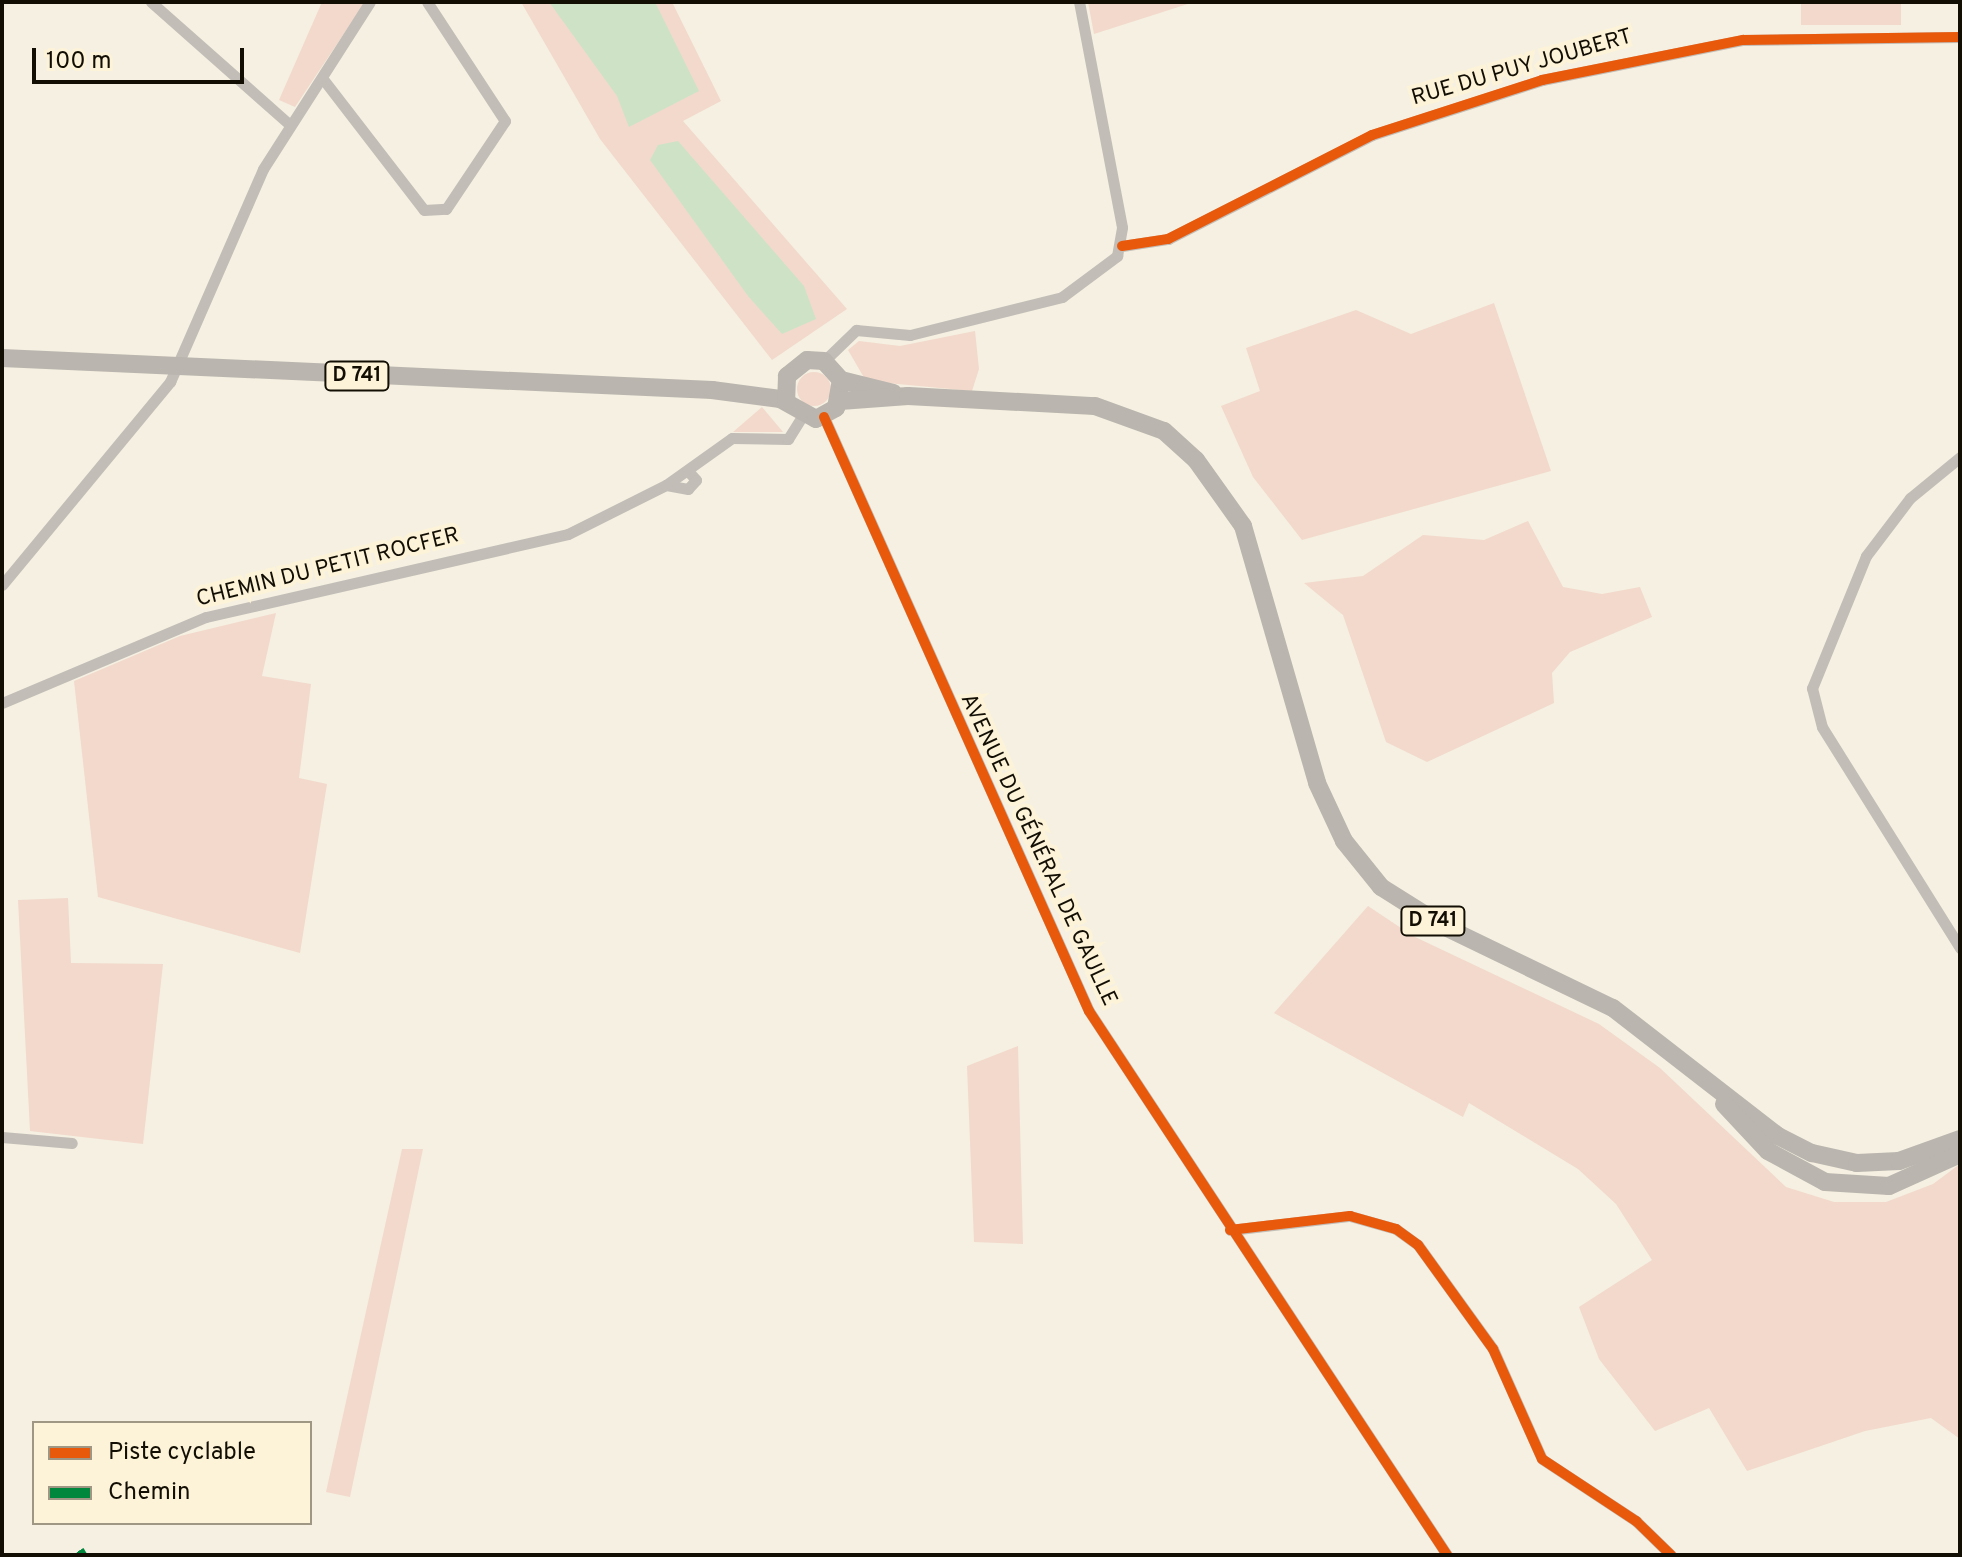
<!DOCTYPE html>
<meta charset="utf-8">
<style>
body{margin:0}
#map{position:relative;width:1962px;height:1557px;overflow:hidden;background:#f5f0e1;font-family:Overpass,sans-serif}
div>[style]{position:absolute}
.green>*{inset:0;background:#f2d9cc;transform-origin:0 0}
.round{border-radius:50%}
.water>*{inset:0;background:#cee3c6}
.street>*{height:11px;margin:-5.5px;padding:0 5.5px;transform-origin:5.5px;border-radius:5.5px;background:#c2bdb7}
.primary>*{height:18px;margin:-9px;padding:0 9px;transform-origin:9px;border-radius:9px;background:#bab5ae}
.quiet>*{height:8px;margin-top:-4px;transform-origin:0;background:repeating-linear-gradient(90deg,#00873e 0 16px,transparent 0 24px)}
.cycleway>*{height:10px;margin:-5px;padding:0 5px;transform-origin:5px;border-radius:5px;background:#e8590c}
span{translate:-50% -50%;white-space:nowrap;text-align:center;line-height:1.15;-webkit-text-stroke:8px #fdf3d9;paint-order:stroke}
.shield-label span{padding:2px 6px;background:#fdf3d9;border:2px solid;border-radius:6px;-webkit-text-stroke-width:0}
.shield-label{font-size:20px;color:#120e04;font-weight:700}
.street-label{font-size:22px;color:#120e04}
.frame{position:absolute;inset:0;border:4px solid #120e04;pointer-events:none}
.legend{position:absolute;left:32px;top:1421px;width:280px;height:104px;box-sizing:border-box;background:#fdf3d9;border:2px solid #9f9784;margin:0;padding:10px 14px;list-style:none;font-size:24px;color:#120e04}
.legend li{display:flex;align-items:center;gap:16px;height:40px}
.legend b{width:40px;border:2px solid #9f9784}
.scale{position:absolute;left:32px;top:48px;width:212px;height:36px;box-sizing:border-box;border:4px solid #120e04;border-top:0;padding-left:10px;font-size:24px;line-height:28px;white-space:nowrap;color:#120e04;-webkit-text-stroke:6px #fdf3d9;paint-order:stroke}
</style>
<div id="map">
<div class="green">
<div style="clip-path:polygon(322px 2px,365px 2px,295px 107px,279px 100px)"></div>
<div style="clip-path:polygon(521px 2px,672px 2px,721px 101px,683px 121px,847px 309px,772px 360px,600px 139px)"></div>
<div style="clip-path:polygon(1088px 2px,1194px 2px,1094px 34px)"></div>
<div style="left:1801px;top:2px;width:100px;height:23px"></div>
<div style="clip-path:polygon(1494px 303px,1551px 471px,1302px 540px,1253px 477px,1221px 406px,1260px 391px,1246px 348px,1356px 310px,1411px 334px)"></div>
<div style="clip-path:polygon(975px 331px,979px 369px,972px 391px,866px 381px,848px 350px,859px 341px,900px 346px)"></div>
<div class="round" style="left:797px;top:372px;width:34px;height:34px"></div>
<div style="clip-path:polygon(762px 407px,783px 432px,733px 432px)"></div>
<div style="clip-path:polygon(1528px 521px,1563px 587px,1602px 594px,1640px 587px,1652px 617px,1570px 652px,1552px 673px,1554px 703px,1427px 762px,1386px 742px,1343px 615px,1304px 583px,1363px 576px,1423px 535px,1484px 540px)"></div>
<div style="clip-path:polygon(276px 613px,262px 676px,311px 684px,299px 778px,327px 784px,300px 953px,98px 897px,74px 681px,180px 636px)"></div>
<div style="clip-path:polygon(68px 898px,71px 963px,163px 964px,143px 1144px,30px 1131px,18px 900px)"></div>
<div style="clip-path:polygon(1368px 906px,1413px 936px,1599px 1024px,1660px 1068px,1786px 1187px,1834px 1202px,1886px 1202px,1933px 1184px,1960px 1164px,1960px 1439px,1931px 1418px,1865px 1431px,1747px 1471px,1709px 1408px,1655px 1431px,1599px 1359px,1579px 1307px,1652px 1260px,1616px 1204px,1578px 1169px,1469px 1103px,1463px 1117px,1274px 1013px)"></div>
<div style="clip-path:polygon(1018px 1046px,1023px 1244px,974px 1242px,967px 1066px)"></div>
<div style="clip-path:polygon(402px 1149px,423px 1149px,350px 1497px,326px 1492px)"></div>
</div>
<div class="water">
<div style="clip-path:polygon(549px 2px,655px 2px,699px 91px,629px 127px,617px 96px)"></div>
<div style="clip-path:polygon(678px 141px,804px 286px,816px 319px,782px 334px,748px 296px,650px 160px,658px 145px)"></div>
</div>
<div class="street">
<div style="left:151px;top:2px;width:186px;rotate:41.5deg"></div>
<div style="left:323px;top:79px;width:165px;rotate:52.4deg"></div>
<div style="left:424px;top:210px;width:22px;rotate:-3deg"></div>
<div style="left:446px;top:209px;width:106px;rotate:-56.2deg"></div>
<div style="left:505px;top:121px;width:142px;rotate:-123.2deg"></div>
<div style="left:1122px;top:246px;width:47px;rotate:-8.7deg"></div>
<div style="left:1168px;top:239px;width:229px;rotate:-27deg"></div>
<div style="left:1372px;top:135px;width:179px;rotate:-17.9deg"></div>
<div style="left:1542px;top:80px;width:205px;rotate:-11.3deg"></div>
<div style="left:1743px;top:40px;width:217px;rotate:-0.8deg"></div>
<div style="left:824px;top:361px;width:45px;rotate:-44.1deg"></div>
<div style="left:856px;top:330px;width:54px;rotate:5.3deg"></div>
<div style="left:910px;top:335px;width:157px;rotate:-14deg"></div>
<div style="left:1062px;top:297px;width:69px;rotate:-36.7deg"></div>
<div style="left:1117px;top:256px;width:29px;rotate:-80deg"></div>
<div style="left:1122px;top:227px;width:229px;rotate:-100.8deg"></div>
<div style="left:824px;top:417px;width:650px;rotate:65.96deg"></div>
<div style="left:1089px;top:1011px;width:651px;rotate:56.65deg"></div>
<div style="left:1960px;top:457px;width:65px;rotate:140.6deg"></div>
<div style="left:1910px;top:498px;width:73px;rotate:127.2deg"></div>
<div style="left:1866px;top:556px;width:143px;rotate:112.2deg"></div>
<div style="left:1812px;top:688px;width:40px;rotate:75.6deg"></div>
<div style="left:1822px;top:727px;width:261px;rotate:58deg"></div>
<div style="left:688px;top:471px;width:12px;rotate:48deg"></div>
<div style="left:696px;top:480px;width:12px;rotate:132deg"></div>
<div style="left:688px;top:489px;width:22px;rotate:-170deg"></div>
<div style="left:666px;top:485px;width:81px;rotate:-35.5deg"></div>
<div style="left:732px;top:438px;width:56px;rotate:1deg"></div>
<div style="left:788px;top:439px;width:26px;rotate:-58deg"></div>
<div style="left:2px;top:585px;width:264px;rotate:-50.4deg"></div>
<div style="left:170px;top:382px;width:232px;rotate:-66.4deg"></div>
<div style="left:263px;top:169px;width:198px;rotate:-57.4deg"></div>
<div style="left:2px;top:703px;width:221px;rotate:-22.9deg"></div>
<div style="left:206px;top:617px;width:371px;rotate:-12.9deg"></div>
<div style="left:568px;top:534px;width:110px;rotate:-26.6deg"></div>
<div style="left:2px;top:1137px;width:70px;rotate:4.9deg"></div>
<div style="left:1230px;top:1230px;width:121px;rotate:-6.7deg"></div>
<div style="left:1350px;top:1216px;width:48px;rotate:15.8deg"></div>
<div style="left:1396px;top:1229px;width:27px;rotate:36deg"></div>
<div style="left:1418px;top:1245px;width:128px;rotate:54.2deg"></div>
<div style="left:1493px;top:1349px;width:120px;rotate:66deg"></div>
<div style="left:1542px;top:1459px;width:113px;rotate:33.4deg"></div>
<div style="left:1636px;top:1521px;width:49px;rotate:44.2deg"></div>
</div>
<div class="primary">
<div style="left:2px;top:358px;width:711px;rotate:2.58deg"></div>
<div style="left:712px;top:390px;width:69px;rotate:7.5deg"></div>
<div style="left:780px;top:399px;width:41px;rotate:29.1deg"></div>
<div style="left:816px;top:419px;width:23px;rotate:-29deg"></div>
<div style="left:836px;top:408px;width:28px;rotate:-80deg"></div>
<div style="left:841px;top:380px;width:25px;rotate:-132deg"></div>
<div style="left:824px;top:361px;width:17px;rotate:-177deg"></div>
<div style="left:807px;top:360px;width:26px;rotate:141deg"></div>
<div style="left:787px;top:376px;width:25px;rotate:92deg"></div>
<div style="left:841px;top:380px;width:54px;rotate:14deg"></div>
<div style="left:840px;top:401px;width:68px;rotate:-4.2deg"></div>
<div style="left:908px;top:396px;width:187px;rotate:3.1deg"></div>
<div style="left:1095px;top:406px;width:73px;rotate:19.9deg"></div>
<div style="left:1164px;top:431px;width:43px;rotate:42.2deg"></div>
<div style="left:1196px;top:460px;width:81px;rotate:54.5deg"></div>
<div style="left:1243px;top:526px;width:267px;rotate:73.9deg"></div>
<div style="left:1317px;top:783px;width:64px;rotate:65deg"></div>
<div style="left:1344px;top:841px;width:59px;rotate:51.2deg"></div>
<div style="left:1381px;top:887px;width:73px;rotate:32.2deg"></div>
<div style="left:1443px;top:926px;width:189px;rotate:25.8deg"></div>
<div style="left:1613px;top:1008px;width:209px;rotate:37.8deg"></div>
<div style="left:1778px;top:1136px;width:38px;rotate:27deg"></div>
<div style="left:1812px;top:1153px;width:46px;rotate:12.5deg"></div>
<div style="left:1857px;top:1163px;width:42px;rotate:-2.7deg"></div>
<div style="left:1899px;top:1161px;width:65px;rotate:-19.8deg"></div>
<div style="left:1724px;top:1104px;width:64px;rotate:46.9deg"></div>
<div style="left:1768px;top:1151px;width:65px;rotate:28.5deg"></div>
<div style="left:1825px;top:1182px;width:64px;rotate:3.6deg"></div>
<div style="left:1889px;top:1186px;width:78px;rotate:-24.3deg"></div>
</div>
<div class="quiet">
<div style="left:80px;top:1550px;width:6px;rotate:59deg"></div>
</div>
<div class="cycleway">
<div style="left:1122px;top:246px;width:47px;rotate:-8.7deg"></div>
<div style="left:1168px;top:239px;width:229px;rotate:-27deg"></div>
<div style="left:1372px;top:135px;width:179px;rotate:-17.9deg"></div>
<div style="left:1542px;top:80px;width:205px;rotate:-11.3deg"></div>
<div style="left:1743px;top:40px;width:217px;rotate:-0.8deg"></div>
<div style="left:824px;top:417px;width:650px;rotate:65.96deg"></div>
<div style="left:1089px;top:1011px;width:651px;rotate:56.65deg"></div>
<div style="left:1230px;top:1230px;width:121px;rotate:-6.7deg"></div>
<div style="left:1350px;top:1216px;width:48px;rotate:15.8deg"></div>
<div style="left:1396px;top:1229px;width:27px;rotate:36deg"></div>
<div style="left:1418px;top:1245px;width:128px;rotate:54.2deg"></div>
<div style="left:1493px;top:1349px;width:120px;rotate:66deg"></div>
<div style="left:1542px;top:1459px;width:113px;rotate:33.4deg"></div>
<div style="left:1636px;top:1521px;width:49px;rotate:44.2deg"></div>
</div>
<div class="shield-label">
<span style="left:357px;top:376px">D 741</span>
<span style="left:1433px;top:921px">D 741</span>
</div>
<div class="street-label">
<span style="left:1522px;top:68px;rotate:-16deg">RUE DU PUY JOUBERT</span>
<span style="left:328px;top:568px;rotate:-14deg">CHEMIN DU PETIT ROCFER</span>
<span style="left:1038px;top:850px;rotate:65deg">AVENUE DU GÉNÉRAL DE GAULLE</span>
</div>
<div class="frame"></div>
<ul class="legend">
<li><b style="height:10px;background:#e8590c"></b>Piste cyclable</li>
<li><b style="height:10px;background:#00873e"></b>Chemin</li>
</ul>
<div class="scale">100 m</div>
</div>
